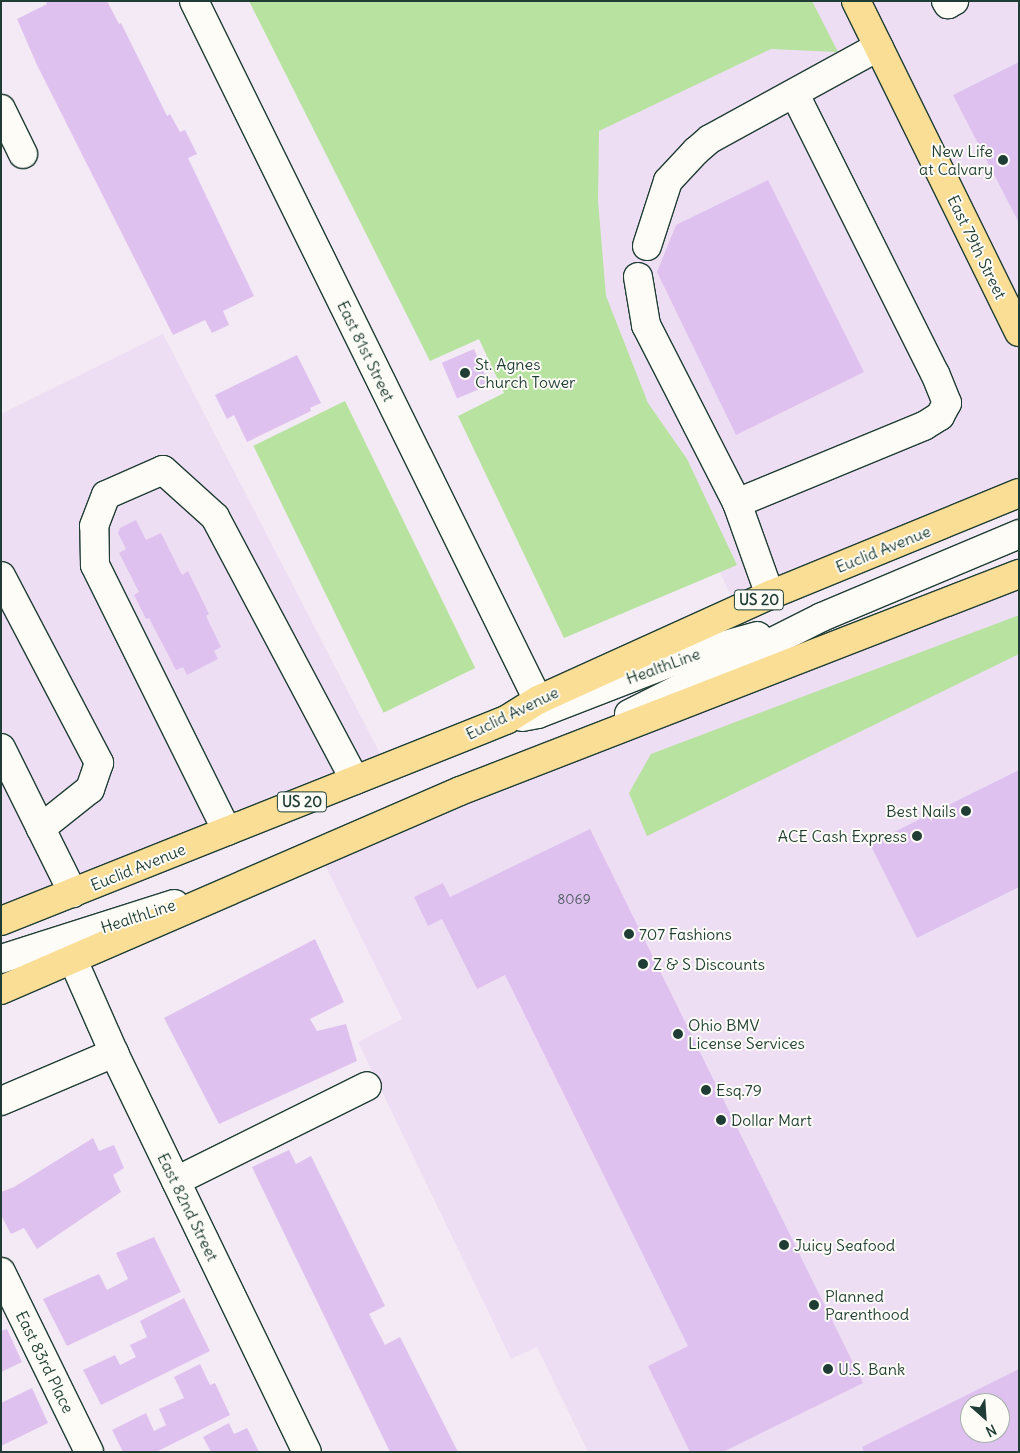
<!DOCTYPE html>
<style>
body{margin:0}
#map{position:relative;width:1020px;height:1453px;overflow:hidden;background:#f4eaf5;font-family:Delius,sans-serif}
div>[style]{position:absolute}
.built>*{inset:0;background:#eedef3}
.green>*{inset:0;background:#b7e29f;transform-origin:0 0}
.building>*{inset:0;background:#dfc1ef;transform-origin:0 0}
.roads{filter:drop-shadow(1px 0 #1f3d34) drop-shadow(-1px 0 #1f3d34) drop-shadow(0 1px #1f3d34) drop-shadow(0 -1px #1f3d34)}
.minor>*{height:28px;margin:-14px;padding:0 14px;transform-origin:14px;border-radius:14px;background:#fdfcf7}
.major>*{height:28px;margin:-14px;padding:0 14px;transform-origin:14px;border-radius:14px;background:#fbde96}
.dots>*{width:14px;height:14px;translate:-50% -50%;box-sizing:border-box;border:2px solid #fdfcf7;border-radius:50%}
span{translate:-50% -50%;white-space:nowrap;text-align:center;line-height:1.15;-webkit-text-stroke:4px #fdfcf7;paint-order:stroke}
.number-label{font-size:14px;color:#4f5e63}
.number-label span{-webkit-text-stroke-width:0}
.shield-label span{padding:1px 4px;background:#fdfcf7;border:1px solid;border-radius:4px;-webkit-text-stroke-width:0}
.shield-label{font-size:15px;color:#1f3d34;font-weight:700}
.poi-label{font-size:16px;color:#1f3d34}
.right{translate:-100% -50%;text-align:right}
.left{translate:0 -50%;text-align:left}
.street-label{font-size:16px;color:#1f3d34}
.frame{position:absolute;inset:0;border:2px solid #1f3d34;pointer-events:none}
.north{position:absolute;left:960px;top:1393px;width:50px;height:50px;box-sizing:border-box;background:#fdfcf7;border:1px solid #a4b0a9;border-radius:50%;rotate:154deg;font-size:14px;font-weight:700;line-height:20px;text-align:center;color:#1f3d34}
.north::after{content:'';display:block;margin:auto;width:18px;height:22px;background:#1f3d34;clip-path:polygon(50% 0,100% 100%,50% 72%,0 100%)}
</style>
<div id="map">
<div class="built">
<div style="clip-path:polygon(443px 1px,1019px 1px,1019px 494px,738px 610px)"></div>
<div style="clip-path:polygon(163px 334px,387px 767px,1px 921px,1px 414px)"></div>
<div style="clip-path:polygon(evenodd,1019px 574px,1019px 1452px,588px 1452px,537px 1347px,511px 1359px,358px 1042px,402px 1019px,319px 853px,1019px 574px,970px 1403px,1000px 1403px,1000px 1433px,970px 1433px,970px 1403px)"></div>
</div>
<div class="green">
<div style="clip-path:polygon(249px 1px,812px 1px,838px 52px,771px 49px,599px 131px,598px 201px,606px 296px,648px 403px,687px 459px,737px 565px,564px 638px,458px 416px,504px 393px,479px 339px,430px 361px)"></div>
<div style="left:345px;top:401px;width:297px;height:102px;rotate:64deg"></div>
<div style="clip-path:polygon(1019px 615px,1019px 654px,647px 836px,629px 793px,651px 754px)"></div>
</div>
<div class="building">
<div style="clip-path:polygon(46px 1px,107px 1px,119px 24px,121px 23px,167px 116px,170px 114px,180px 132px,185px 130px,197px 154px,188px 158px,254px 296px,223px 311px,229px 325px,212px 333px,205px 320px,173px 335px,37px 65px,17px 19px,47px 4px)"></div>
<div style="clip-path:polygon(1019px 62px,1019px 223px,953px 95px)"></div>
<div style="clip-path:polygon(768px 180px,864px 372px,736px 435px,657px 272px,676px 225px)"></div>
<div style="left:474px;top:349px;width:39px;height:35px;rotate:67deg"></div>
<div style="clip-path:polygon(297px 355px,321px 403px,310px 408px,311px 411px,247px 442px,234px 415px,227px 419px,215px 395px)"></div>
<div style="clip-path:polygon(136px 520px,146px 540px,161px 533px,182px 575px,188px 571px,209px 614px,206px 616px,221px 647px,214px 651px,218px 659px,187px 675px,183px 667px,176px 670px,149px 618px,146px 619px,134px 595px,139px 592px,119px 553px,126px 549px,118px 533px,120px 528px)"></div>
<div style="clip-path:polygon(1019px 770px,1019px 887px,917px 938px,870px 844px)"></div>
<div style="clip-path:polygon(590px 829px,863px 1383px,723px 1452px,690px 1452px,648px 1366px,688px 1346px,505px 975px,477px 989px,442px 919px,428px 926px,414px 897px,443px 883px,450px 897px)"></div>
<div style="clip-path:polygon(315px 939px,344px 1002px,310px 1019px,317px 1031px,346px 1024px,357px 1061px,219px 1124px,164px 1018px)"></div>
<div style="clip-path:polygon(93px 1138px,99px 1151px,114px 1145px,124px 1168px,113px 1175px,121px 1192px,37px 1249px,24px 1228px,11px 1234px,1px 1215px,1px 1192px,14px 1187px)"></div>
<div style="clip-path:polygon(289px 1150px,296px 1164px,311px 1156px,385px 1306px,369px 1314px,385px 1345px,400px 1337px,458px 1452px,390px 1452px,252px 1167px)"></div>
<div style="clip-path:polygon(154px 1237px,181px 1292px,67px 1346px,43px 1299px,99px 1274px,107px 1290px,128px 1279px,116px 1253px)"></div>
<div style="clip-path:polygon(184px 1298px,210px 1351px,101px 1405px,83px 1370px,115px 1355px,120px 1365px,136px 1357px,130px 1345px,147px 1337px,140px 1321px)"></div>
<div style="clip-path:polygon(7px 1329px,22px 1362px,1px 1372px,1px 1331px)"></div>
<div style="clip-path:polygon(200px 1364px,210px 1385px,215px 1383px,230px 1415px,156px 1452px,123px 1452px,112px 1430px,146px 1413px,154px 1431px,166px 1425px,159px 1409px,184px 1398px,174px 1377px)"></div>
<div style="clip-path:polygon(evenodd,1019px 1369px,1019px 1452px,864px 1452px,862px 1447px,1019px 1369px,970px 1403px,1000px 1403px,1000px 1433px,970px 1433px,970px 1403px)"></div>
<div style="clip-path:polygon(32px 1388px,48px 1423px,1px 1446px,1px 1403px)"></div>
<div style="clip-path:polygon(229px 1423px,234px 1434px,247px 1428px,259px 1452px,211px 1452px,203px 1437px)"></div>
</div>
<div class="roads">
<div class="minor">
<div style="left:194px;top:1px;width:779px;rotate:63.8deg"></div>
<div style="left:946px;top:1px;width:4px;rotate:56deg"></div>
<div style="left:948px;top:4px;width:7px;rotate:-27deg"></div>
<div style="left:1px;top:109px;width:50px;rotate:63.9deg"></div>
<div style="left:647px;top:246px;width:68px;rotate:-72.1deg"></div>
<div style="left:668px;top:181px;width:41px;rotate:-47deg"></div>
<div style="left:696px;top:151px;width:18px;rotate:-41deg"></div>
<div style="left:710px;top:139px;width:192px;rotate:-28.7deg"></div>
<div style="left:638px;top:277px;width:49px;rotate:80.5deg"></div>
<div style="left:646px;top:325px;width:200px;rotate:62.9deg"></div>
<div style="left:737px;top:503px;width:98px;rotate:70.3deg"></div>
<div style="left:737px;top:503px;width:202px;rotate:-22.4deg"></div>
<div style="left:924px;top:426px;width:19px;rotate:-32deg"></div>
<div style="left:940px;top:416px;width:15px;rotate:-62deg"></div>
<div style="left:947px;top:403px;width:31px;rotate:-112deg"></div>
<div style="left:935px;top:374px;width:314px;rotate:-116.6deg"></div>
<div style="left:1px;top:576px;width:211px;rotate:62.3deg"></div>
<div style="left:99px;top:763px;width:28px;rotate:109deg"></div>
<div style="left:90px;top:789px;width:63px;rotate:141.5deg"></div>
<div style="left:629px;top:714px;width:216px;rotate:-26.7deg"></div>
<div style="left:822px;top:617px;width:214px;rotate:-22.8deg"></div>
<div style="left:522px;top:717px;width:16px;rotate:-11deg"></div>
<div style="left:538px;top:714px;width:166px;rotate:-21.2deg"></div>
<div style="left:693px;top:654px;width:67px;rotate:-15.5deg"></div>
<div style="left:1px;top:748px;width:162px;rotate:63.6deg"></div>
<div style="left:227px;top:831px;width:297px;rotate:-116.4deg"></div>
<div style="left:95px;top:565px;width:39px;rotate:-91deg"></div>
<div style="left:94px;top:526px;width:33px;rotate:-69deg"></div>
<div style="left:106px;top:495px;width:62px;rotate:-23.7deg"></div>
<div style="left:163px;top:470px;width:70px;rotate:42.1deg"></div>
<div style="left:215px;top:517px;width:298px;rotate:62deg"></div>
<div style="left:1px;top:959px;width:182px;rotate:-17.6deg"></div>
<div style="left:73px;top:960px;width:102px;rotate:66.2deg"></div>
<div style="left:114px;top:1053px;width:443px;rotate:64.2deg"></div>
<div style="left:1px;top:1101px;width:123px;rotate:-23deg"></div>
<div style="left:176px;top:1181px;width:213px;rotate:-26.4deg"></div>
<div style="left:1px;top:1272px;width:200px;rotate:63.9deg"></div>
</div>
<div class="major">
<div style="left:856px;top:1px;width:369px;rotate:63.8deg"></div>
<div style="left:1px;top:921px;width:544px;rotate:-21.7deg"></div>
<div style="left:506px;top:720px;width:38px;rotate:-32deg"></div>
<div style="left:538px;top:700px;width:255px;rotate:-24.4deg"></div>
<div style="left:770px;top:595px;width:269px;rotate:-22.3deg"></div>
<div style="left:1px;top:990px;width:500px;rotate:-23.44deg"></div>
<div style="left:460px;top:791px;width:600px;rotate:-21.22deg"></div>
</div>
</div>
<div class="dots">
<div style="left:1003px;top:160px;background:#1f3d34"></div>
<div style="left:465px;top:373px;background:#1f3d34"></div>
<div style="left:966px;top:811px;background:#1f3d34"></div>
<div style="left:917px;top:836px;background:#1f3d34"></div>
<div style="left:629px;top:934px;background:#1f3d34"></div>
<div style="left:643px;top:964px;background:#1f3d34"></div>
<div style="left:678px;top:1034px;background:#1f3d34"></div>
<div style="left:706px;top:1090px;background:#1f3d34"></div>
<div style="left:721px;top:1120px;background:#1f3d34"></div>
<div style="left:784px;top:1245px;background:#1f3d34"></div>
<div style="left:814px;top:1305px;background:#1f3d34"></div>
<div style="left:828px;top:1369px;background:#1f3d34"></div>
</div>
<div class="number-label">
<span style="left:574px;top:899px">8069</span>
</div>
<div class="shield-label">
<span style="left:759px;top:600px">US 20</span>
<span style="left:302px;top:802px">US 20</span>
</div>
<div class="poi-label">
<span class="right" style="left:993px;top:160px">New Life<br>at Calvary</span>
<span class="left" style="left:475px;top:373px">St. Agnes<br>Church Tower</span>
<span class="right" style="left:956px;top:811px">Best Nails</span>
<span class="right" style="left:907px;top:836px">ACE Cash Express</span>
<span class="left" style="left:639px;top:934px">707 Fashions</span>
<span class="left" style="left:653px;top:964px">Z &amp; S Discounts</span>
<span class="left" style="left:688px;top:1034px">Ohio BMV<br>License Services</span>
<span class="left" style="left:716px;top:1090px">Esq.79</span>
<span class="left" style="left:731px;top:1120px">Dollar Mart</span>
<span class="left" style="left:794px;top:1245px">Juicy Seafood</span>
<span class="left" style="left:825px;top:1305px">Planned<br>Parenthood</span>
<span class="left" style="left:838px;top:1369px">U.S. Bank</span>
</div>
<div class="street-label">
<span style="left:977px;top:247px;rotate:64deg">East 79th Street</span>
<span style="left:366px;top:351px;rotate:64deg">East 81st Street</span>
<span style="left:883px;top:549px;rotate:-22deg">Euclid Avenue</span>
<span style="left:663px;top:666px;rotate:-20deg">HealthLine</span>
<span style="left:512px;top:713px;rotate:-26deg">Euclid Avenue</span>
<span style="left:138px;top:867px;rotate:-22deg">Euclid Avenue</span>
<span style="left:138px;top:916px;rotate:-18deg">HealthLine</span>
<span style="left:188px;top:1207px;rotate:64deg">East 82nd Street</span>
<span style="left:45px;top:1362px;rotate:64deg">East 83rd Place</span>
</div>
<div class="frame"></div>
<div class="north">N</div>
</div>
